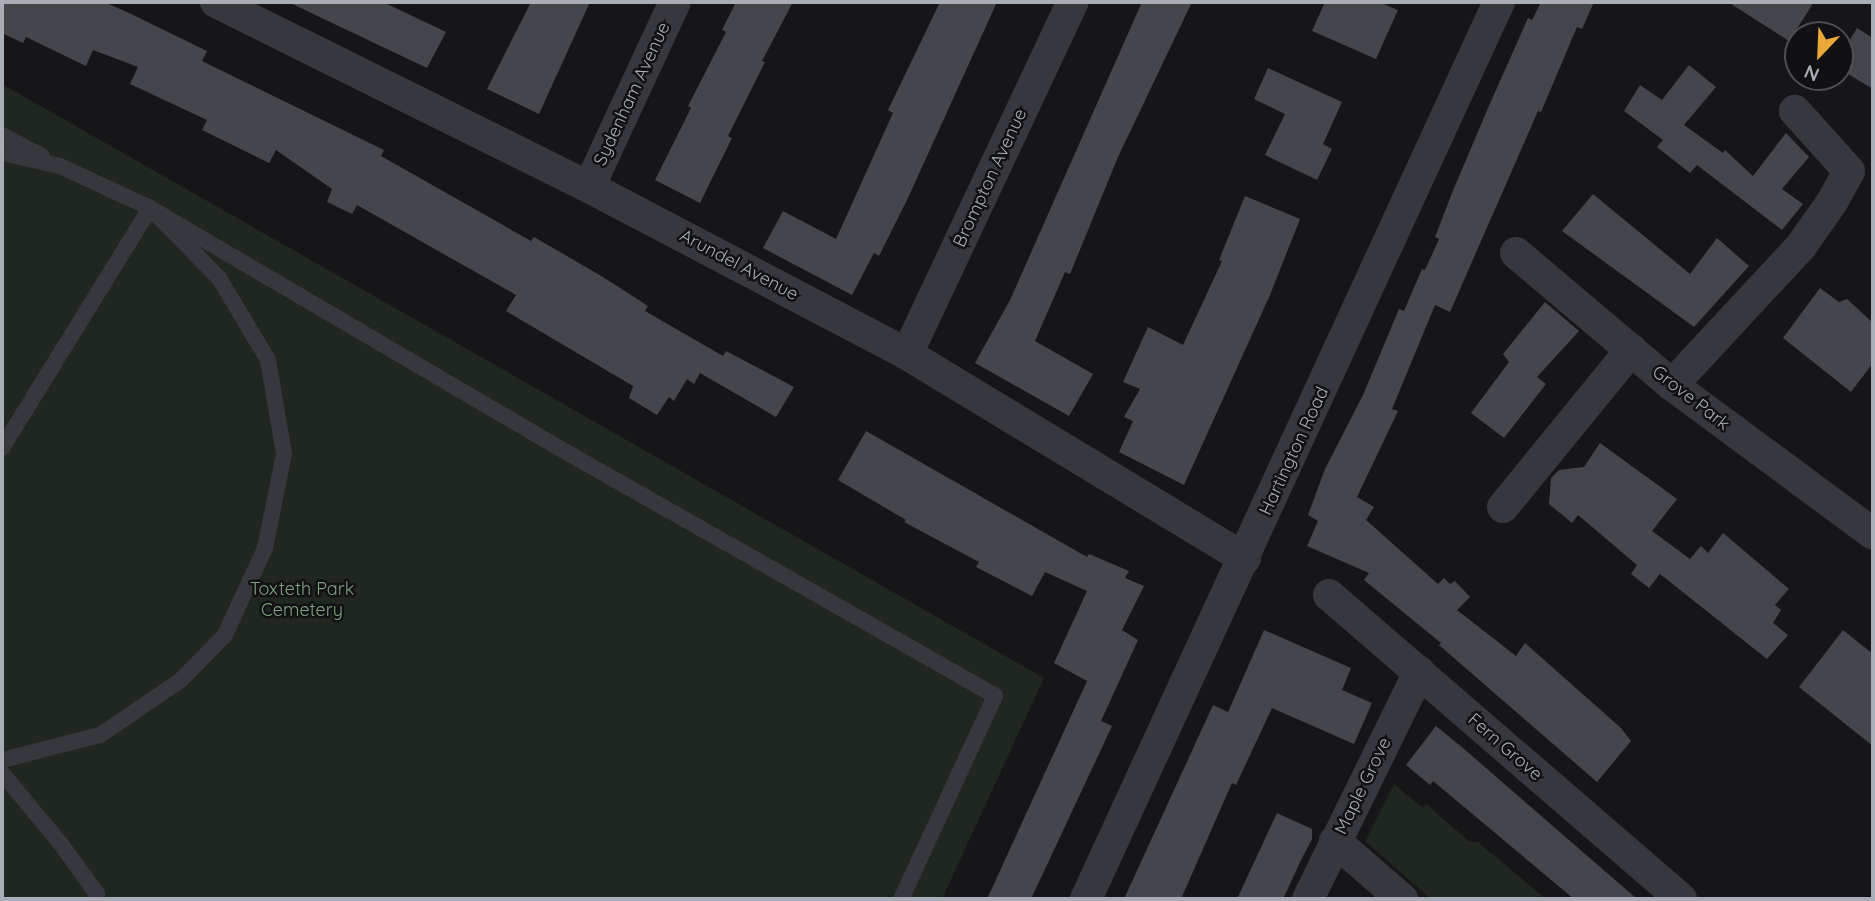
<!DOCTYPE html>
<style>
body{margin:0}
#map{position:relative;width:1875px;height:901px;overflow:hidden;background:#161618;font-family:Quicksand,sans-serif}
div>[style]{position:absolute}
.green>*{inset:0;background:#202721}
.building>*{inset:0;background:#45464b}
.lane>*{height:16px;margin:-8px;padding:0 8px;transform-origin:8px;border-radius:8px;background:#37383d}
.street>*{height:32px;margin:-16px;padding:0 16px;transform-origin:16px;border-radius:16px;background:#37383d}
span{translate:-50% -50%;white-space:nowrap;text-align:center;line-height:1.15;-webkit-text-stroke:5px #111113;paint-order:stroke}
.street-label{font-size:18px;color:#a8adb7}
.park-label{font-size:18px;color:#80a280}
.frame{position:absolute;inset:0;border:4px solid #a8adb7;pointer-events:none}
.north{position:absolute;left:1784px;top:21px;width:70px;height:70px;box-sizing:border-box;background:#111113;border:2px solid #4d4f55;border-radius:50%;rotate:203deg;font-size:19px;font-weight:700;line-height:28px;text-align:center;color:#a8adb7}
.north::after{content:'';display:block;margin:auto;width:24px;height:32px;background:#eca939;clip-path:polygon(50% 0,100% 100%,50% 72%,0 100%)}
</style>
<div id="map">
<div class="green">
<div style="clip-path:polygon(2px 84px,1044px 678px,942px 899px,2px 899px)"></div>
<div style="clip-path:polygon(1394px 784px,1423px 808px,1426px 804px,1470px 842px,1478px 842px,1546px 899px,1431px 899px,1365px 841px)"></div>
</div>
<div class="building">
<div style="clip-path:polygon(2px 2px,104px 2px,127px 12px,207px 51px,202px 61px,384px 150px,381px 156px,531px 241px,534px 237px,603px 277px,648px 306px,645px 311px,723px 356px,726px 351px,794px 387px,776px 417px,700px 373px,694px 384px,687px 379px,674px 401px,669px 397px,657px 415px,629px 398px,633px 386px,506px 311px,516px 295px,357px 205px,352px 214px,327px 202px,332px 189px,276px 150px,269px 163px,202px 130px,207px 120px,130px 84px,138px 67px,93px 50px,86px 66px,26px 37px,23px 43px,2px 33px)"></div>
<div style="clip-path:polygon(288px 2px,383px 2px,446px 32px,427px 68px)"></div>
<div style="clip-path:polygon(531px 2px,590px 2px,539px 114px,487px 89px)"></div>
<div style="clip-path:polygon(736px 2px,793px 2px,762px 61px,765px 62px,728px 136px,732px 138px,700px 203px,655px 180px,691px 108px,688px 106px,726px 32px,722px 30px)"></div>
<div style="clip-path:polygon(940px 2px,997px 2px,908px 198px,879px 256px,874px 253px,852px 295px,763px 248px,783px 211px,836px 239px,893px 113px,888px 110px)"></div>
<div style="clip-path:polygon(1142px 2px,1192px 2px,1118px 157px,1070px 274px,1065px 272px,1035px 341px,1093px 374px,1069px 416px,975px 363px,1010px 300px)"></div>
<div style="clip-path:polygon(1325px 2px,1379px 2px,1398px 10px,1376px 59px,1312px 31px)"></div>
<div style="clip-path:polygon(1541px 2px,1594px 2px,1582px 29px,1577px 27px,1541px 112px,1538px 111px,1450px 312px,1435px 305px,1392px 409px,1398px 411px,1357px 497px,1374px 507px,1366px 520px,1438px 584px,1444px 578px,1450px 584px,1455px 581px,1470px 597px,1457px 610px,1516px 656px,1525px 643px,1621px 728px,1631px 741px,1597px 782px,1439px 645px,1441px 643px,1364px 580px,1369px 573px,1307px 546px,1318px 521px,1308px 515px,1325px 469px,1363px 395px,1399px 309px,1404px 311px,1422px 269px,1425px 270px,1439px 239px,1435px 237px,1452px 193px,1488px 108px,1528px 18px,1532px 20px)"></div>
<div style="clip-path:polygon(1728px 2px,1814px 2px,1789px 41px)"></div>
<div style="clip-path:polygon(1857px 28px,1873px 38px,1873px 89px,1840px 69px,1840px 56px)"></div>
<div style="clip-path:polygon(1689px 65px,1716px 87px,1684px 125px,1723px 153px,1725px 150px,1753px 176px,1786px 133px,1809px 157px,1782px 189px,1803px 204px,1782px 230px,1697px 165px,1690px 173px,1657px 147px,1663px 140px,1624px 111px,1640px 85px,1662px 100px)"></div>
<div style="clip-path:polygon(1268px 68px,1342px 102px,1323px 144px,1332px 149px,1317px 180px,1265px 155px,1285px 114px,1254px 99px)"></div>
<div style="clip-path:polygon(1593px 194px,1690px 274px,1717px 238px,1749px 266px,1694px 327px,1562px 231px)"></div>
<div style="clip-path:polygon(1245px 196px,1300px 219px,1270px 295px,1184px 485px,1119px 452px,1133px 421px,1124px 417px,1140px 389px,1123px 382px,1148px 327px,1183px 345px,1222px 261px,1219px 260px)"></div>
<div style="clip-path:polygon(1820px 288px,1839px 302px,1847px 299px,1873px 323px,1873px 363px,1851px 392px,1783px 338px)"></div>
<div style="clip-path:polygon(1545px 302px,1579px 331px,1537px 377px,1546px 384px,1504px 438px,1471px 413px,1509px 362px,1503px 354px)"></div>
<div style="clip-path:polygon(866px 431px,1087px 557px,1089px 554px,1129px 571px,1125px 578px,1144px 586px,1122px 630px,1138px 640px,1101px 721px,1112px 726px,1031px 899px,987px 899px,1087px 681px,1054px 663px,1087px 591px,1045px 572px,1032px 596px,976px 567px,979px 562px,904px 522px,906px 520px,838px 480px)"></div>
<div style="clip-path:polygon(1600px 443px,1677px 499px,1652px 531px,1690px 559px,1701px 546px,1708px 553px,1723px 533px,1789px 589px,1775px 605px,1781px 610px,1773px 623px,1788px 635px,1767px 659px,1660px 574px,1649px 588px,1631px 574px,1637px 565px,1578px 515px,1572px 523px,1549px 504px,1551px 478px,1559px 470px,1584px 467px)"></div>
<div style="clip-path:polygon(1264px 630px,1351px 668px,1342px 690px,1372px 703px,1354px 744px,1272px 708px,1236px 785px,1232px 783px,1181px 899px,1124px 899px,1213px 705px,1228px 712px)"></div>
<div style="clip-path:polygon(1843px 630px,1873px 654px,1873px 746px,1799px 687px)"></div>
<div style="clip-path:polygon(1436px 726px,1463px 748px,1637px 899px,1574px 899px,1433px 781px,1430px 785px,1406px 765px)"></div>
<div style="clip-path:polygon(1277px 813px,1312px 829px,1312px 839px,1301px 860px,1283px 899px,1237px 899px)"></div>
</div>
<div class="lane">
<div style="left:2px;top:135px;width:45px;rotate:27.7deg"></div>
<div style="left:2px;top:153px;width:59px;rotate:12.6deg"></div>
<div style="left:60px;top:166px;width:99px;rotate:25deg"></div>
<div style="left:150px;top:208px;width:98px;rotate:45.4deg"></div>
<div style="left:219px;top:278px;width:96px;rotate:59.1deg"></div>
<div style="left:268px;top:360px;width:95px;rotate:80.3deg"></div>
<div style="left:284px;top:454px;width:96px;rotate:101.4deg"></div>
<div style="left:265px;top:548px;width:96px;rotate:114.7deg"></div>
<div style="left:225px;top:635px;width:63px;rotate:134.4deg"></div>
<div style="left:181px;top:680px;width:98px;rotate:145.8deg"></div>
<div style="left:100px;top:735px;width:101px;rotate:165.7deg"></div>
<div style="left:2px;top:448px;width:282px;rotate:-58.3deg"></div>
<div style="left:150px;top:208px;width:485px;rotate:30.4deg"></div>
<div style="left:568px;top:453px;width:491px;rotate:29.6deg"></div>
<div style="left:995px;top:696px;width:224px;rotate:114.8deg"></div>
<div style="left:2px;top:773px;width:92px;rotate:50.3deg"></div>
<div style="left:61px;top:844px;width:62px;rotate:54.2deg"></div>
<div style="left:97px;top:894px;width:5px;rotate:90deg"></div>
</div>
<div class="street">
<div style="left:216px;top:2px;width:416px;rotate:26.4deg"></div>
<div style="left:589px;top:187px;width:359px;rotate:27.7deg"></div>
<div style="left:907px;top:354px;width:395px;rotate:31.2deg"></div>
<div style="left:589px;top:187px;width:204px;rotate:-65.1deg"></div>
<div style="left:1516px;top:253px;width:204px;rotate:40.2deg"></div>
<div style="left:1672px;top:385px;width:250px;rotate:36.5deg"></div>
<div style="left:907px;top:354px;width:389px;rotate:-64.8deg"></div>
<div style="left:1672px;top:385px;width:190px;rotate:-47.1deg"></div>
<div style="left:1801px;top:246px;width:54px;rotate:-54.8deg"></div>
<div style="left:1832px;top:202px;width:35px;rotate:-61deg"></div>
<div style="left:1849px;top:171px;width:81px;rotate:-132deg"></div>
<div style="left:1503px;top:507px;width:203px;rotate:-50.8deg"></div>
<div style="left:1329px;top:595px;width:465px;rotate:40.8deg"></div>
<div style="left:1335px;top:841px;width:89px;rotate:40.9deg"></div>
<div style="left:1086px;top:899px;width:988px;rotate:-65.28deg"></div>
<div style="left:1308px;top:899px;width:253px;rotate:-63.9deg"></div>
</div>
<div class="street-label">
<span style="left:632px;top:94px;rotate:-65deg">Sydenham Avenue</span>
<span style="left:990px;top:178px;rotate:-65deg">Brompton Avenue</span>
<span style="left:739px;top:265px;rotate:28deg">Arundel Avenue</span>
<span style="left:1691px;top:398px;rotate:38deg">Grove Park</span>
<span style="left:1294px;top:451px;rotate:-65deg">Hartington Road</span>
<span style="left:1505px;top:747px;rotate:41deg">Fern Grove</span>
<span style="left:1363px;top:786px;rotate:-64deg">Maple Grove</span>
</div>
<div class="park-label">
<span style="left:302px;top:600px">Toxteth Park<br>Cemetery</span>
</div>
<div class="frame"></div>
<div class="north">N</div>
</div>
